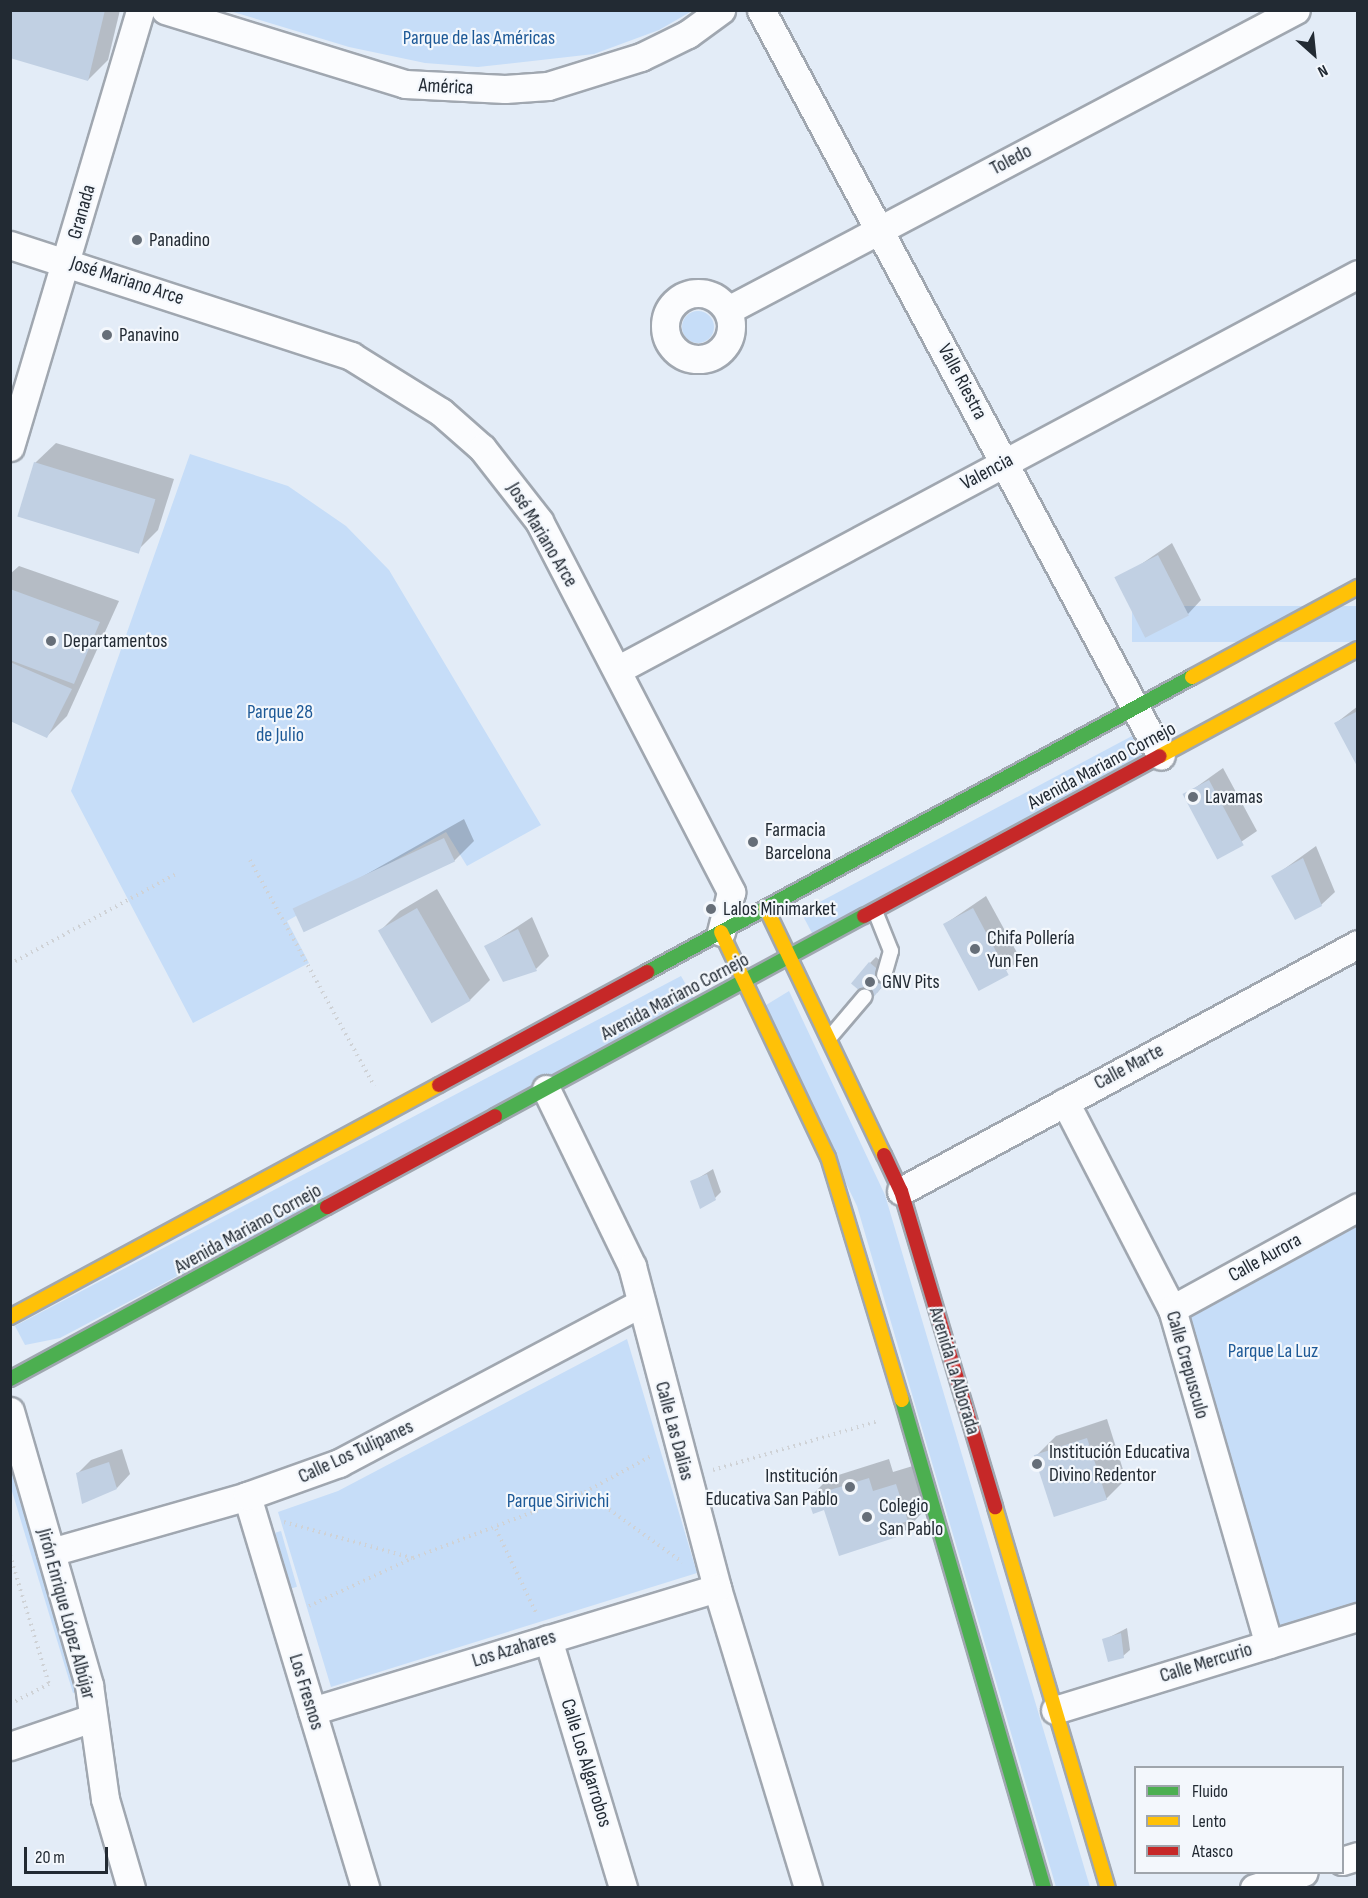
<!DOCTYPE html>
<meta charset="utf-8">
<style>
body{margin:0}
#map{position:relative;width:1368px;height:1898px;overflow:hidden;background:#e3ecf7;font-family:"Sofia Sans Condensed",sans-serif}
div>[style]{position:absolute}
.green>*{inset:0;background:#c6ddf8;transform-origin:0 0}
.round{border-radius:50%}
.shadow>*{inset:0;background:#0003}
.building>*{inset:0;background:#c1d0e3;transform-origin:0 0}
.path>*{height:4px;margin-top:-2px;transform-origin:0;background:repeating-linear-gradient(90deg,#cfd2d6 0 1.5px,transparent 0 6px)}
.roads{filter:drop-shadow(2px 0 #a0a7b0) drop-shadow(-2px 0 #a0a7b0) drop-shadow(0 2px #a0a7b0) drop-shadow(0 -2px #a0a7b0)}
.lane>*{height:14px;margin:-7px;padding:0 7px;transform-origin:7px;border-radius:7px;background:#fbfcfe}
.street>*{height:27px;margin:-13.5px;padding:0 13.5px;transform-origin:13.5px;border-radius:13.5px;background:#fbfcfe}
.street>.ring{margin:-13.5px;padding:0;box-sizing:content-box;background:none;border:27px solid #fbfcfe;border-radius:50%}
.fast>*{height:14px;margin:-7px;padding:0 7px;transform-origin:7px;border-radius:7px;background:#4caf50}
.slow>*{height:14px;margin:-7px;padding:0 7px;transform-origin:7px;border-radius:7px;background:#ffc107}
.jam>*{height:14px;margin:-7px;padding:0 7px;transform-origin:7px;border-radius:7px;background:#c62828}
.dots>*{width:16px;height:16px;translate:-50% -50%;box-sizing:border-box;border:3px solid #f3f7fc;border-radius:50%}
span{translate:-50% -50%;white-space:nowrap;text-align:center;line-height:1.15;-webkit-text-stroke:4.5px #f3f7fc;paint-order:stroke}
.park-label{font-size:20px;color:#1d5997}
.street-label{font-size:20px;color:#222a33}
.poi-label{font-size:20px;color:#222a33}
.left{translate:0 -50%;text-align:left}
.right{translate:-100% -50%;text-align:right}
.frame{position:absolute;inset:0;border:12px solid #222a33;pointer-events:none}
.legend{position:absolute;left:1134px;top:1766px;width:210px;height:108px;box-sizing:border-box;background:#f3f7fc;border:2px solid #9fa5ac;margin:0;padding:8px 10px;list-style:none;font-size:18px;color:#222a33}
.legend li{display:flex;align-items:center;gap:12px;height:30px}
.legend b{width:30px;border:2px solid #9fa5ac}
.north{position:absolute;left:1284px;top:24px;width:60px;height:60px;-webkit-text-stroke:4px #f3f7fc;paint-order:stroke;rotate:153deg;font-size:16px;font-weight:700;line-height:24px;text-align:center;color:#222a33}
.north::after{content:'';display:block;margin:auto;width:21px;height:27px;background:#222a33;clip-path:polygon(50% 0,100% 100%,50% 72%,0 100%)}
.scale{position:absolute;left:24px;top:1847px;width:84px;height:27px;box-sizing:border-box;border:3px solid #222a33;border-top:0;padding-left:8px;font-size:18px;line-height:21px;white-space:nowrap;color:#222a33;-webkit-text-stroke:4px #f3f7fc;paint-order:stroke}
</style>
<div id="map">
<div class="green">
<div style="clip-path:polygon(230px 11px,229px 11px,692px 11px,659px 30px,594px 54px,478px 67px,425px 63px,349px 47px)"></div>
<div class="round" style="left:682px;top:311px;width:32px;height:32px"></div>
<div style="clip-path:polygon(190px 454px,288px 486px,346px 526px,389px 570px,541px 825px,467px 866px,446px 832px,287px 921px,309px 963px,193px 1023px,71px 791px)"></div>
<div style="left:1357px;top:606px;width:36px;height:225px;rotate:90deg"></div>
<div style="left:1132px;top:736px;width:27px;height:375px;rotate:62deg"></div>
<div style="clip-path:polygon(681px 976px,696px 1002px,60px 1338px,25px 1345px,15px 1326px)"></div>
<div style="clip-path:polygon(789px 991px,885px 1195px,1090px 1887px,1056px 1887px,857px 1206px,761px 1008px)"></div>
<div style="clip-path:polygon(1357px 1207px,1357px 1617px,1269px 1644px,1172px 1309px)"></div>
<div style="clip-path:polygon(627px 1339px,697px 1573px,331px 1687px,278px 1512px,338px 1491px)"></div>
<div style="clip-path:polygon(10px 1460px,80px 1690px,73px 1693px,11px 1488px)"></div>
<div style="left:281px;top:1531px;width:58px;height:6px;rotate:74deg"></div>
</div>
<div class="shadow">
<div style="clip-path:polygon(11px 10px,120px 10px,108px 60px,88px 80px)"></div>
<div style="clip-path:polygon(56px 443px,174px 479px,158px 530px,138px 550px,35px 463px)"></div>
<div style="clip-path:polygon(1172px 543px,1201px 600px,1188px 614px,1118px 580px)"></div>
<div style="clip-path:polygon(19px 566px,119px 601px,67px 716px,47px 736px,10px 720px,10px 574px)"></div>
<div style="clip-path:polygon(1358px 706px,1358px 765px,1336px 723px)"></div>
<div style="clip-path:polygon(1223px 768px,1257px 831px,1219px 857px,1185px 795px)"></div>
<div style="clip-path:polygon(464px 819px,474px 841px,454px 861px,301px 920px,321px 900px)"></div>
<div style="clip-path:polygon(1316px 846px,1335px 892px,1321px 905px,1273px 877px)"></div>
<div style="clip-path:polygon(437px 889px,490px 980px,470px 1000px,430px 1019px,380px 931px,400px 911px)"></div>
<div style="clip-path:polygon(986px 896px,1021px 960px,979px 989px,945px 924px)"></div>
<div style="clip-path:polygon(532px 917px,549px 956px,536px 969px,486px 947px)"></div>
<div style="clip-path:polygon(876px 957px,894px 972px,877px 993px,870px 963px)"></div>
<div style="clip-path:polygon(713px 1169px,721px 1192px,715px 1198px,692px 1182px)"></div>
<div style="clip-path:polygon(1107px 1419px,1126px 1479px,1106px 1499px,1036px 1456px,1056px 1436px)"></div>
<div style="clip-path:polygon(122px 1449px,130px 1474px,117px 1488px,77px 1474px,91px 1460px)"></div>
<div style="clip-path:polygon(889px 1459px,893px 1472px,916px 1465px,922px 1513px,902px 1534px,809px 1498px,829px 1478px)"></div>
<div style="clip-path:polygon(1127px 1628px,1130px 1650px,1123px 1656px,1104px 1640px)"></div>
</div>
<div class="building">
<div style="clip-path:polygon(10px 10px,105px 10px,88px 81px,10px 58px)"></div>
<div style="left:34px;top:462px;width:127px;height:57px;rotate:17deg"></div>
<div style="left:1158px;top:555px;width:68px;height:49px;rotate:63deg"></div>
<div style="clip-path:polygon(10px 589px,100px 622px,74px 684px,10px 660px)"></div>
<div style="clip-path:polygon(10px 662px,72px 689px,47px 738px,10px 721px)"></div>
<div style="clip-path:polygon(1358px 711px,1358px 768px,1334px 723px)"></div>
<div style="left:1209px;top:780px;width:74px;height:30px;rotate:62deg"></div>
<div style="left:444px;top:838px;width:26px;height:167px;rotate:65deg"></div>
<div style="clip-path:polygon(1303px 858px,1322px 906px,1295px 920px,1271px 876px)"></div>
<div style="left:417px;top:908px;width:107px;height:45px;rotate:60deg"></div>
<div style="left:973px;top:908px;width:76px;height:34px;rotate:62deg"></div>
<div style="clip-path:polygon(518px 929px,537px 971px,503px 982px,484px 946px)"></div>
<div style="left:869px;top:962px;width:26px;height:28px;rotate:40deg"></div>
<div style="clip-path:polygon(707px 1174px,716px 1200px,700px 1209px,690px 1181px)"></div>
<div style="left:1087px;top:1438px;width:65px;height:56px;rotate:72deg"></div>
<div style="clip-path:polygon(109px 1462px,117px 1489px,82px 1504px,76px 1473px)"></div>
<div style="clip-path:polygon(869px 1478px,873px 1491px,896px 1484px,908px 1521px,899px 1524px,903px 1535px,839px 1556px,824px 1510px,813px 1514px,807px 1497px)"></div>
<div style="clip-path:polygon(1121px 1633px,1124px 1658px,1108px 1662px,1102px 1639px)"></div>
</div>
<div class="path">
<div style="left:250px;top:860px;width:258px;rotate:61.2deg"></div>
<div style="left:10px;top:964px;width:189px;rotate:-28.5deg"></div>
<div style="left:713px;top:1470px;width:172px;rotate:-16.5deg"></div>
<div style="left:585px;top:1492px;width:120px;rotate:35.8deg"></div>
<div style="left:284px;top:1522px;width:133px;rotate:15.7deg"></div>
<div style="left:496px;top:1529px;width:95px;rotate:64.5deg"></div>
<div style="left:10px;top:1555px;width:135px;rotate:73.2deg"></div>
<div style="left:49px;top:1684px;width:44px;rotate:152.9deg"></div>
<div style="left:309px;top:1606px;width:115px;rotate:-24.8deg"></div>
<div style="left:413px;top:1558px;width:184px;rotate:-21deg"></div>
<div style="left:585px;top:1492px;width:77px;rotate:-28.6deg"></div>
</div>
<div class="roads">
<div class="lane">
<div style="left:875px;top:911px;width:43px;rotate:68.2deg"></div>
<div style="left:891px;top:951px;width:25px;rotate:106deg"></div>
<div style="left:831px;top:1036px;width:52px;rotate:-49.6deg"></div>
</div>
<div class="street">
<div style="left:165px;top:10px;width:251px;rotate:17.1deg"></div>
<div style="left:405px;top:84px;width:100px;rotate:2.9deg"></div>
<div style="left:505px;top:89px;width:43px;rotate:-4deg"></div>
<div style="left:548px;top:86px;width:97px;rotate:-17.3deg"></div>
<div style="left:641px;top:57px;width:52px;rotate:-26.1deg"></div>
<div style="left:688px;top:34px;width:41px;rotate:-36deg"></div>
<div style="left:761px;top:10px;width:846px;rotate:61.8deg"></div>
<div style="left:10px;top:245px;width:359px;rotate:18deg"></div>
<div style="left:351px;top:356px;width:106px;rotate:31.9deg"></div>
<div style="left:441px;top:412px;width:55px;rotate:41.3deg"></div>
<div style="left:482px;top:448px;width:93px;rotate:52deg"></div>
<div style="left:539px;top:521px;width:418px;rotate:62.6deg"></div>
<div style="left:731px;top:892px;width:41px;rotate:104deg"></div>
<div class="ring" style="left:665px;top:293px;width:39px;height:39px"></div>
<div style="left:728px;top:310px;width:642px;rotate:-27.84deg"></div>
<div style="left:10px;top:447px;width:456px;rotate:-73.4deg"></div>
<div style="left:617px;top:670px;width:840px;rotate:-28.12deg"></div>
<div style="left:546px;top:1089px;width:197px;rotate:64.1deg"></div>
<div style="left:632px;top:1266px;width:333px;rotate:75.2deg"></div>
<div style="left:717px;top:1588px;width:313px;rotate:73.1deg"></div>
<div style="left:1065px;top:1102px;width:233px;rotate:62.7deg"></div>
<div style="left:1172px;top:1309px;width:349px;rotate:73.9deg"></div>
<div style="left:901px;top:1191px;width:519px;rotate:-28.39deg"></div>
<div style="left:1172px;top:1309px;width:212px;rotate:-28.7deg"></div>
<div style="left:10px;top:1411px;width:285px;rotate:73.9deg"></div>
<div style="left:89px;top:1685px;width:115px;rotate:82deg"></div>
<div style="left:105px;top:1799px;width:93px;rotate:73.7deg"></div>
<div style="left:247px;top:1496px;width:409px;rotate:73.2deg"></div>
<div style="left:51px;top:1552px;width:204px;rotate:-15.9deg"></div>
<div style="left:247px;top:1496px;width:98px;rotate:-19.7deg"></div>
<div style="left:339px;top:1463px;width:342px;rotate:-27.9deg"></div>
<div style="left:548px;top:1639px;width:260px;rotate:73.2deg"></div>
<div style="left:1055px;top:1710px;width:317px;rotate:-17.1deg"></div>
<div style="left:312px;top:1711px;width:423px;rotate:-16.9deg"></div>
<div style="left:10px;top:1746px;width:87px;rotate:-18.9deg"></div>
<div style="left:1342px;top:1861px;width:17px;rotate:-17deg"></div>
<div style="left:1254px;top:1888px;width:52px;rotate:-17.7deg"></div>
</div>
<div class="fast">
<div style="left:647px;top:972px;width:620px;rotate:-28.43deg"></div>
<div style="left:495px;top:1116px;width:420px;rotate:-28.5deg"></div>
<div style="left:10px;top:1379px;width:361px;rotate:-28.5deg"></div>
<div style="left:902px;top:1400px;width:508px;rotate:73.78deg"></div>
</div>
<div class="slow">
<div style="left:1192px;top:677px;width:189px;rotate:-28.5deg"></div>
<div style="left:1160px;top:756px;width:225px;rotate:-28.4deg"></div>
<div style="left:766px;top:908px;width:274px;rotate:64.5deg"></div>
<div style="left:721px;top:932px;width:249px;rotate:64.6deg"></div>
<div style="left:828px;top:1157px;width:254px;rotate:73.1deg"></div>
<div style="left:10px;top:1317px;width:488px;rotate:-28.4deg"></div>
<div style="left:995px;top:1507px;width:397px;rotate:73.5deg"></div>
</div>
<div class="jam">
<div style="left:864px;top:916px;width:336px;rotate:-28.4deg"></div>
<div style="left:439px;top:1085px;width:237px;rotate:-28.5deg"></div>
<div style="left:884px;top:1155px;width:40px;rotate:65deg"></div>
<div style="left:901px;top:1191px;width:330px;rotate:73.4deg"></div>
<div style="left:327px;top:1207px;width:191px;rotate:-28.4deg"></div>
</div>
</div>
<div class="dots">
<div style="left:137px;top:240px;background:#666e78"></div>
<div style="left:107px;top:335px;background:#666e78"></div>
<div style="left:51px;top:641px;background:#666e78"></div>
<div style="left:1193px;top:797px;background:#666e78"></div>
<div style="left:753px;top:842px;background:#666e78"></div>
<div style="left:711px;top:909px;background:#666e78"></div>
<div style="left:975px;top:949px;background:#666e78"></div>
<div style="left:870px;top:982px;background:#666e78"></div>
<div style="left:1037px;top:1464px;background:#666e78"></div>
<div style="left:850px;top:1487px;background:#666e78"></div>
<div style="left:867px;top:1517px;background:#666e78"></div>
</div>
<div class="park-label">
<span style="left:479px;top:38px">Parque de las Américas</span>
<span style="left:280px;top:724px">Parque 28<br>de Julio</span>
<span style="left:1273px;top:1351px">Parque La Luz</span>
<span style="left:558px;top:1501px">Parque Sirivichi</span>
</div>
<div class="street-label">
<span style="left:446px;top:87px;rotate:3deg">América</span>
<span style="left:1011px;top:160px;rotate:-28deg">Toledo</span>
<span style="left:82px;top:212px;rotate:-74deg">Granada</span>
<span style="left:127px;top:281px;rotate:18deg">José Mariano Arce</span>
<span style="left:962px;top:382px;rotate:62deg">Valle Riestra</span>
<span style="left:987px;top:472px;rotate:-28deg">Valencia</span>
<span style="left:542px;top:535px;rotate:59deg">José Mariano Arce</span>
<span style="left:1102px;top:766px;rotate:-28deg">Avenida Mariano Cornejo</span>
<span style="left:675px;top:997px;rotate:-28deg">Avenida Mariano Cornejo</span>
<span style="left:1129px;top:1067px;rotate:-28deg">Calle Marte</span>
<span style="left:248px;top:1229px;rotate:-29deg">Avenida Mariano Cornejo</span>
<span style="left:1265px;top:1258px;rotate:-29deg">Calle Aurora</span>
<span style="left:1187px;top:1365px;rotate:74deg">Calle Crepusculo</span>
<span style="left:954px;top:1371px;rotate:73deg">Avenida La Alborada</span>
<span style="left:674px;top:1431px;rotate:75deg">Calle Las Dalias</span>
<span style="left:356px;top:1452px;rotate:-25deg">Calle Los Tulipanes</span>
<span style="left:66px;top:1614px;rotate:75deg">Jirón Enrique López Albújar</span>
<span style="left:514px;top:1649px;rotate:-17deg">Los Azahares</span>
<span style="left:1206px;top:1663px;rotate:-17deg">Calle Mercurio</span>
<span style="left:306px;top:1692px;rotate:73deg">Los Fresnos</span>
<span style="left:586px;top:1763px;rotate:73deg">Calle Los Algarrobos</span>
</div>
<div class="poi-label">
<span class="left" style="left:149px;top:240px">Panadino</span>
<span class="left" style="left:119px;top:335px">Panavino</span>
<span class="left" style="left:63px;top:641px">Departamentos</span>
<span class="left" style="left:1205px;top:797px">Lavamas</span>
<span class="left" style="left:765px;top:842px">Farmacia<br>Barcelona</span>
<span class="left" style="left:723px;top:909px">Lalos Minimarket</span>
<span class="left" style="left:987px;top:950px">Chifa Pollería<br>Yun Fen</span>
<span class="left" style="left:882px;top:982px">GNV Pits</span>
<span class="left" style="left:1049px;top:1464px">Institución Educativa<br>Divino Redentor</span>
<span class="right" style="left:838px;top:1488px">Institución<br>Educativa San Pablo</span>
<span class="left" style="left:879px;top:1518px">Colegio<br>San Pablo</span>
</div>
<div class="frame"></div>
<ul class="legend">
<li><b style="height:8px;background:#4caf50"></b>Fluido</li>
<li><b style="height:8px;background:#ffc107"></b>Lento</li>
<li><b style="height:8px;background:#c62828"></b>Atasco</li>
</ul>
<div class="north">N</div>
<div class="scale">20 m</div>
</div>
